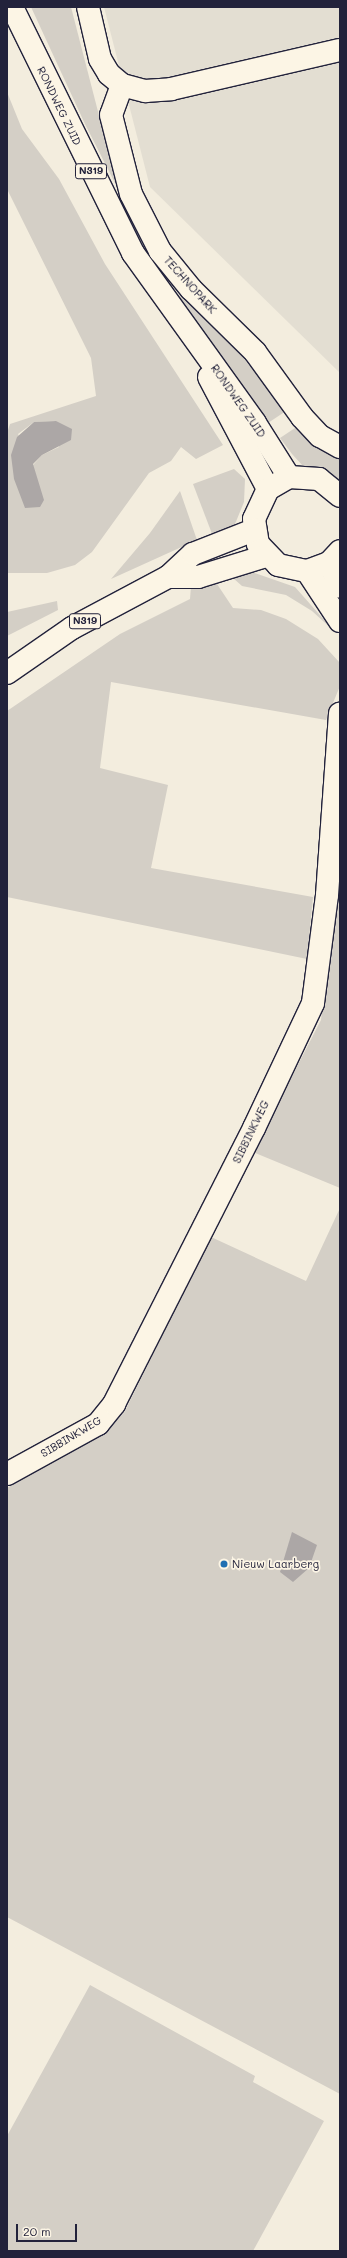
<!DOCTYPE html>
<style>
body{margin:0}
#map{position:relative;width:347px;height:2258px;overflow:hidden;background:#f3edde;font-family:Mali,sans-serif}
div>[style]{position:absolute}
.built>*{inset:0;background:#e3ded2}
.green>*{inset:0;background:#d4cfc6}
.water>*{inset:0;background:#aca7a6}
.roads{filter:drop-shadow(1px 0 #22223b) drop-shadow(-1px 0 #22223b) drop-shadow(0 1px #22223b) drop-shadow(0 -1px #22223b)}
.minor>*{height:22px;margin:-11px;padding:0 11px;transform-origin:11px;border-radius:11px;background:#fcf5e5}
.secondary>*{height:22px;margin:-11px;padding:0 11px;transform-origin:11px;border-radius:11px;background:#fcf5e5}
.primary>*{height:22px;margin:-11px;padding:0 11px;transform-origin:11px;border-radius:11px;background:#fcf5e5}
.dots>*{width:11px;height:11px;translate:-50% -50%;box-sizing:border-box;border:2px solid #fcf5e5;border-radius:50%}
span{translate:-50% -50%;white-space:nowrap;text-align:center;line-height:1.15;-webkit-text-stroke:3.5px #fcf5e5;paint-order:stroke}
.shield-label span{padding:1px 3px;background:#fcf5e5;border:1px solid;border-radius:3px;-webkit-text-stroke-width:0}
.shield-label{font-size:10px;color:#22223b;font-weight:700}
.street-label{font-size:11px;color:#22223b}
.poi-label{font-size:11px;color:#22223b}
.left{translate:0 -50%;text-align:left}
.frame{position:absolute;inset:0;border:8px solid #22223b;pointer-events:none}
.scale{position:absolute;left:16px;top:2224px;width:61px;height:18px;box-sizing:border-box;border:2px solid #22223b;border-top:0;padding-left:5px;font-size:12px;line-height:14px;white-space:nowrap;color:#22223b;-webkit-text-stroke:3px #fcf5e5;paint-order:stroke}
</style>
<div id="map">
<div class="built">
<div style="clip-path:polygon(104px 7px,340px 7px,340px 373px,150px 187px)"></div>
</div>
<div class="green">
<div style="clip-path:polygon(31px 7px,71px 7px,118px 189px,85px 124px)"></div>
<div style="clip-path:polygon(evenodd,7px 92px,22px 129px,59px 179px,105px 264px,223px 445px,196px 459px,181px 447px,171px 461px,149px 473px,92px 552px,75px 565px,47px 573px,7px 573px,7px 433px,10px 424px,96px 396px,91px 358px,7px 189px,7px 92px,56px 421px,59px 447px,42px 455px,33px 465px,18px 434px,34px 422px,56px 421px)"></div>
<div style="clip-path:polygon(170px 287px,232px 344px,286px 411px,268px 423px)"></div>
<div style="clip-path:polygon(298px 426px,340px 460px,340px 481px,328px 472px,303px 466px,292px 454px,280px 438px)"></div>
<div style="clip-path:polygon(234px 469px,245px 479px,244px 502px,235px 524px,214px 539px,193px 484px)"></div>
<div style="clip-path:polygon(180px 491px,197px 540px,111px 579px,150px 533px)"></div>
<div style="clip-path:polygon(252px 572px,295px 587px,334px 631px,312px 611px,286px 595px,242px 586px,233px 578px)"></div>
<div style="clip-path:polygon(213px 578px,233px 608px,261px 610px,286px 619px,318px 639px,340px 663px,340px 686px,326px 720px,111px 682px,100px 768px,168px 785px,151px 868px,313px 897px,307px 959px,7px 897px,7px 711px,120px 634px,190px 599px,191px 586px)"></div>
<div style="clip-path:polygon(57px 601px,58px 610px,7px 636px,7px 612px)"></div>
<div style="clip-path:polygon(336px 871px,340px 872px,340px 1188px,253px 1152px,321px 1020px)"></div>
<div style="clip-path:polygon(340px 1208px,340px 2094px,7px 1917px,7px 1488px,102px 1433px,124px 1413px,211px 1237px,306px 1281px)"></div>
<div style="clip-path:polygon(90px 1985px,255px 2076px,253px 2082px,324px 2121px,253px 2251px,7px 2251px,7px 2136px)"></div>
</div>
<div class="water">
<div style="clip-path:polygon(56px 421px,72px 429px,71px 440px,42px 455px,33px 464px,44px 500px,40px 507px,25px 508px,14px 479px,11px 455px,17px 437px,34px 422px)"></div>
<div style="clip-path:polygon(292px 1532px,317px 1545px,309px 1568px,293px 1582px,280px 1572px)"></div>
</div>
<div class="roads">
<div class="minor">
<div style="left:88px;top:7px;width:53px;rotate:77deg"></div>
<div style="left:100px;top:59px;width:17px;rotate:59deg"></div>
<div style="left:109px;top:74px;width:17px;rotate:40deg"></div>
<div style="left:122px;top:85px;width:24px;rotate:15deg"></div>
<div style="left:145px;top:91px;width:26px;rotate:-4deg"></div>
<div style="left:171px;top:89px;width:173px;rotate:-13deg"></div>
<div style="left:122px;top:85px;width:32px;rotate:110deg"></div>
<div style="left:111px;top:115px;width:81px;rotate:75.8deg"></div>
<div style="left:131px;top:194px;width:64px;rotate:63deg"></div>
<div style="left:160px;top:251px;width:49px;rotate:50.8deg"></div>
<div style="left:191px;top:289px;width:90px;rotate:44.5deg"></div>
<div style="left:255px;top:352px;width:80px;rotate:54.1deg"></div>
<div style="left:302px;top:417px;width:26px;rotate:47deg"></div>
<div style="left:320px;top:436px;width:23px;rotate:29deg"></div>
<div style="left:7px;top:1474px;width:104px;rotate:-28.8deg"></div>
<div style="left:98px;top:1424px;width:26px;rotate:-51deg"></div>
<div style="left:114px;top:1404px;width:309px;rotate:-63.1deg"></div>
<div style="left:254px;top:1128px;width:138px;rotate:-64.7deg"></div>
<div style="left:313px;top:1003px;width:109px;rotate:-82.6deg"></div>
<div style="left:327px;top:895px;width:182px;rotate:-85.9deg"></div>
</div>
<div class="secondary">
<div style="left:329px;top:563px;width:26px;rotate:65deg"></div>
<div style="left:307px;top:571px;width:60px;rotate:56.6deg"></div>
</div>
<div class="primary">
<div style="left:12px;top:7px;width:274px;rotate:63.8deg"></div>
<div style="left:133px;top:253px;width:209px;rotate:54.3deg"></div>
<div style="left:255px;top:423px;width:64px;rotate:57.8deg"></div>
<div style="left:209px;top:377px;width:127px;rotate:62.2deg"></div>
<div style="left:340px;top:496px;width:27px;rotate:-141deg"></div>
<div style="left:319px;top:479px;width:30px;rotate:-176deg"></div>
<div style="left:289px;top:477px;width:24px;rotate:150deg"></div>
<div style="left:268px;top:489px;width:33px;rotate:115deg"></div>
<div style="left:254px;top:519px;width:25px;rotate:81deg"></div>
<div style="left:258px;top:544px;width:29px;rotate:46deg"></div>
<div style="left:278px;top:565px;width:30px;rotate:12deg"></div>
<div style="left:307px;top:571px;width:23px;rotate:-20deg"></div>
<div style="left:329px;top:563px;width:16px;rotate:-47deg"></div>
<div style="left:168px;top:577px;width:30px"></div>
<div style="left:198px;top:577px;width:71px;rotate:-17.2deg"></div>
<div style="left:7px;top:673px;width:79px;rotate:-34.7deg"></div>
<div style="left:72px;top:628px;width:109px;rotate:-28deg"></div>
<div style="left:168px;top:577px;width:34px;rotate:-43deg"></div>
<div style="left:193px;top:554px;width:66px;rotate:-21.5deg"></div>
</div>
</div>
<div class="dots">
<div style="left:224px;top:1564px;background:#1f6fb2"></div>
</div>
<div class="shield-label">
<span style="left:91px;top:171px">N319</span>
<span style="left:85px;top:621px">N319</span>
</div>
<div class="street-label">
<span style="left:59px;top:106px;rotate:64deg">RONDWEG ZUID</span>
<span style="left:190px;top:285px;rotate:48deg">TECHNOPARK</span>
<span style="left:238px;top:401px;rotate:55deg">RONDWEG ZUID</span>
<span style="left:251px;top:1132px;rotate:-64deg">SIBBINKWEG</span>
<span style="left:71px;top:1437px;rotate:-31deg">SIBBINKWEG</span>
</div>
<div class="poi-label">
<span class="left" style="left:232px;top:1564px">Nieuw Laarberg</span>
</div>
<div class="frame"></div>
<div class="scale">20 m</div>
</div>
